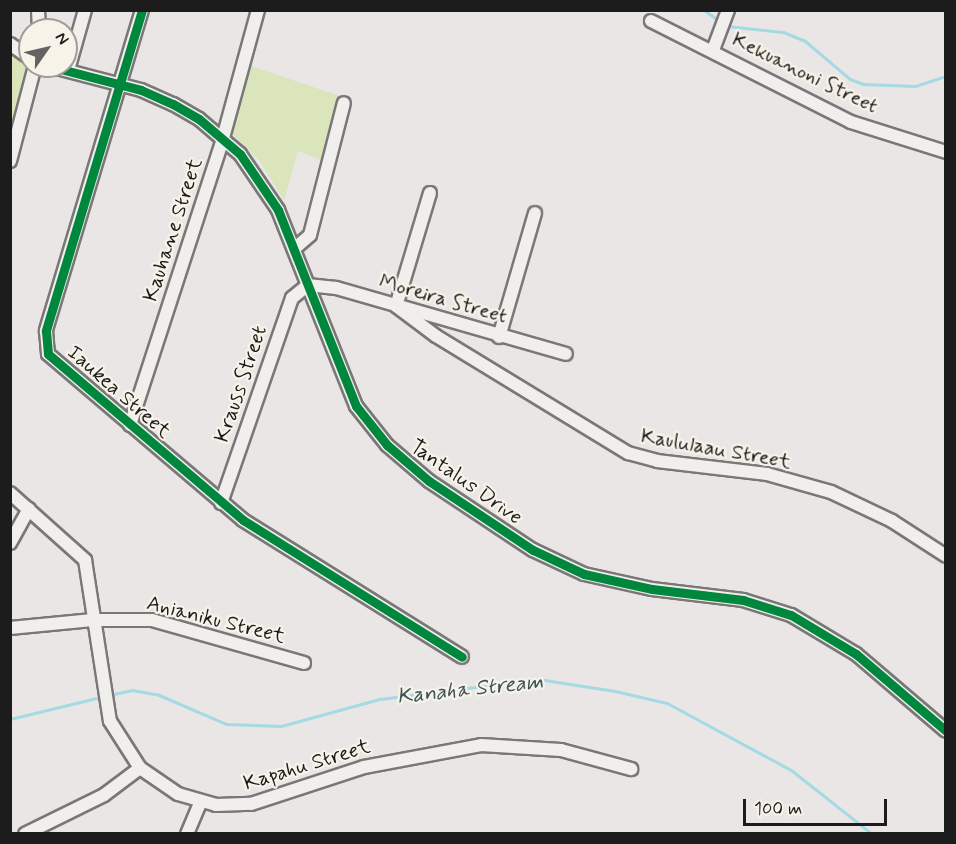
<!DOCTYPE html>
<style>
body{margin:0}
#map{position:relative;width:956px;height:844px;overflow:hidden;background:#ebe6e6;font-family:Mynerve,sans-serif}
div>[style]{position:absolute}
.green>*{inset:0;background:#dae5bc}
.stream>*{height:3px;margin:-1.5px;padding:0 1.5px;transform-origin:1.5px;border-radius:1.5px;background:#a4dae4}
.roads{filter:drop-shadow(2px 0 #797777) drop-shadow(-2px 0 #797777) drop-shadow(0 2px #797777) drop-shadow(0 -2px #797777)}
.minor>*{height:12px;margin:-6px;padding:0 6px;transform-origin:6px;border-radius:6px;background:#f1efec}
.cycleway>*{height:9px;margin:-4.5px;padding:0 4.5px;transform-origin:4.5px;border-radius:4.5px;background:#00873e}
span{translate:-50% -50%;white-space:nowrap;text-align:center;line-height:1.15;-webkit-text-stroke:4.5px #f7f3e8;paint-order:stroke}
.street-label{font-size:21px;color:#1c1c1c}
.water-label{font-size:22px;color:#3c5458;font-style:italic}
.frame{position:absolute;inset:0;border:12px solid #1c1c1c;pointer-events:none}
.north{position:absolute;left:18px;top:18px;width:60px;height:60px;box-sizing:border-box;background:#f7f3e8;border:2px solid #9f9d96;border-radius:50%;rotate:56deg;font-size:16px;font-weight:700;line-height:24px;text-align:center;color:#1c1c1c}
.north::after{content:'';display:block;margin:auto;width:21px;height:27px;background:#646363;clip-path:polygon(50% 0,100% 100%,50% 72%,0 100%)}
.scale{position:absolute;left:743px;top:799px;width:144px;height:27px;box-sizing:border-box;border:3px solid #1c1c1c;border-top:0;padding-left:8px;font-size:18px;line-height:21px;white-space:nowrap;color:#1c1c1c;-webkit-text-stroke:4px #f7f3e8;paint-order:stroke}
</style>
<div id="map">
<div class="green">
<div style="clip-path:polygon(10px 56px,31px 66px,10px 142px)"></div>
<div style="clip-path:polygon(248px 65px,340px 96px,323px 161px,298px 151px,284px 201px,259px 160px,231px 133px)"></div>
</div>
<div class="stream">
<div style="left:704px;top:10px;width:19px;rotate:36deg"></div>
<div style="left:727px;top:26px;width:56px;rotate:6.1deg"></div>
<div style="left:783px;top:32px;width:24px;rotate:22deg"></div>
<div style="left:805px;top:41px;width:59px;rotate:40.2deg"></div>
<div style="left:850px;top:79px;width:14px;rotate:21deg"></div>
<div style="left:863px;top:84px;width:52px;rotate:2.2deg"></div>
<div style="left:915px;top:86px;width:33px;rotate:-18deg"></div>
<div style="left:109px;top:695px;width:24px;rotate:-12deg"></div>
<div style="left:132px;top:690px;width:27px;rotate:10deg"></div>
<div style="left:159px;top:695px;width:73px;rotate:23.4deg"></div>
<div style="left:226px;top:724px;width:55px;rotate:2.1deg"></div>
<div style="left:281px;top:726px;width:103px;rotate:-15.3deg"></div>
<div style="left:380px;top:699px;width:159px;rotate:-7.2deg"></div>
<div style="left:538px;top:679px;width:78px;rotate:8.9deg"></div>
<div style="left:615px;top:691px;width:53px;rotate:13deg"></div>
<div style="left:667px;top:703px;width:141px;rotate:28.4deg"></div>
<div style="left:791px;top:770px;width:103px;rotate:38.3deg"></div>
<div style="left:10px;top:719px;width:89px;rotate:-13.6deg"></div>
</div>
<div class="roads">
<div class="minor">
<div style="left:38px;top:10px;width:20px;rotate:87deg"></div>
<div style="left:142px;top:10px;width:335px;rotate:106.7deg"></div>
<div style="left:46px;top:331px;width:23px;rotate:85deg"></div>
<div style="left:48px;top:354px;width:256px;rotate:40.4deg"></div>
<div style="left:243px;top:520px;width:258px;rotate:32deg"></div>
<div style="left:651px;top:21px;width:224px;rotate:26.8deg"></div>
<div style="left:851px;top:122px;width:100px;rotate:17.5deg"></div>
<div style="left:10px;top:44px;width:24px;rotate:35deg"></div>
<div style="left:713px;top:50px;width:43px;rotate:-69.4deg"></div>
<div style="left:49px;top:66px;width:95px;rotate:14.6deg"></div>
<div style="left:141px;top:90px;width:35px;rotate:24deg"></div>
<div style="left:173px;top:104px;width:30px;rotate:30deg"></div>
<div style="left:199px;top:119px;width:54px;rotate:40.5deg"></div>
<div style="left:240px;top:154px;width:68px;rotate:55.8deg"></div>
<div style="left:278px;top:210px;width:211px;rotate:68.3deg"></div>
<div style="left:356px;top:406px;width:50px;rotate:51.5deg"></div>
<div style="left:387px;top:445px;width:55px;rotate:40.6deg"></div>
<div style="left:429px;top:481px;width:125px;rotate:33.6deg"></div>
<div style="left:533px;top:550px;width:56px;rotate:25.2deg"></div>
<div style="left:584px;top:574px;width:70px;rotate:12.4deg"></div>
<div style="left:652px;top:589px;width:92px;rotate:6.9deg"></div>
<div style="left:743px;top:600px;width:50px;rotate:17.4deg"></div>
<div style="left:791px;top:615px;width:76px;rotate:31deg"></div>
<div style="left:856px;top:654px;width:118px;rotate:40.5deg"></div>
<div style="left:68px;top:70px;width:62px;rotate:-74.2deg"></div>
<div style="left:10px;top:161px;width:98px;rotate:-75.3deg"></div>
<div style="left:430px;top:193px;width:118px;rotate:106.7deg"></div>
<div style="left:396px;top:306px;width:50px;rotate:36.9deg"></div>
<div style="left:436px;top:336px;width:225px;rotate:31.4deg"></div>
<div style="left:628px;top:453px;width:30px;rotate:15deg"></div>
<div style="left:657px;top:461px;width:111px;rotate:6.7deg"></div>
<div style="left:767px;top:474px;width:66px;rotate:15.7deg"></div>
<div style="left:831px;top:492px;width:68px;rotate:25.4deg"></div>
<div style="left:892px;top:521px;width:64px;rotate:32.9deg"></div>
<div style="left:294px;top:249px;width:21px;rotate:-41deg"></div>
<div style="left:310px;top:235px;width:136px;rotate:-75.6deg"></div>
<div style="left:499px;top:337px;width:129px;rotate:-73.8deg"></div>
<div style="left:130px;top:425px;width:302px;rotate:-72deg"></div>
<div style="left:223px;top:138px;width:133px;rotate:-74.7deg"></div>
<div style="left:10px;top:493px;width:101px;rotate:41.8deg"></div>
<div style="left:85px;top:560px;width:163px;rotate:81.2deg"></div>
<div style="left:110px;top:721px;width:56px;rotate:57.4deg"></div>
<div style="left:140px;top:768px;width:46px;rotate:34.4deg"></div>
<div style="left:178px;top:794px;width:40px;rotate:16deg"></div>
<div style="left:216px;top:805px;width:35px;rotate:-2deg"></div>
<div style="left:251px;top:804px;width:119px;rotate:-18.1deg"></div>
<div style="left:364px;top:767px;width:119px;rotate:-10.6deg"></div>
<div style="left:481px;top:745px;width:80px;rotate:3.6deg"></div>
<div style="left:561px;top:750px;width:73px;rotate:15.2deg"></div>
<div style="left:221px;top:503px;width:217px;rotate:-70.9deg"></div>
<div style="left:292px;top:298px;width:21px;rotate:-39deg"></div>
<div style="left:308px;top:285px;width:28px;rotate:6deg"></div>
<div style="left:336px;top:288px;width:239px;rotate:16deg"></div>
<div style="left:10px;top:543px;width:39px;rotate:-61deg"></div>
<div style="left:10px;top:628px;width:83px;rotate:-5.5deg"></div>
<div style="left:93px;top:620px;width:59px"></div>
<div style="left:152px;top:620px;width:158px;rotate:15.8deg"></div>
<div style="left:25px;top:834px;width:88px;rotate:-26.3deg"></div>
<div style="left:104px;top:795px;width:45px;rotate:-36.9deg"></div>
<div style="left:187px;top:834px;width:34px;rotate:-67deg"></div>
</div>
</div>
<div class="cycleway">
<div style="left:142px;top:10px;width:335px;rotate:106.7deg"></div>
<div style="left:46px;top:331px;width:23px;rotate:85deg"></div>
<div style="left:48px;top:354px;width:256px;rotate:40.4deg"></div>
<div style="left:243px;top:520px;width:258px;rotate:32deg"></div>
<div style="left:49px;top:66px;width:95px;rotate:14.6deg"></div>
<div style="left:141px;top:90px;width:35px;rotate:24deg"></div>
<div style="left:173px;top:104px;width:30px;rotate:30deg"></div>
<div style="left:199px;top:119px;width:54px;rotate:40.5deg"></div>
<div style="left:240px;top:154px;width:68px;rotate:55.8deg"></div>
<div style="left:278px;top:210px;width:211px;rotate:68.3deg"></div>
<div style="left:356px;top:406px;width:50px;rotate:51.5deg"></div>
<div style="left:387px;top:445px;width:55px;rotate:40.6deg"></div>
<div style="left:429px;top:481px;width:125px;rotate:33.6deg"></div>
<div style="left:533px;top:550px;width:56px;rotate:25.2deg"></div>
<div style="left:584px;top:574px;width:70px;rotate:12.4deg"></div>
<div style="left:652px;top:589px;width:92px;rotate:6.9deg"></div>
<div style="left:743px;top:600px;width:50px;rotate:17.4deg"></div>
<div style="left:791px;top:615px;width:76px;rotate:31deg"></div>
<div style="left:856px;top:654px;width:118px;rotate:40.5deg"></div>
</div>
<div class="street-label">
<span style="left:805px;top:73px;rotate:26deg">Kekuanoni Street</span>
<span style="left:173px;top:230px;rotate:-72deg">Kauhane Street</span>
<span style="left:443px;top:299px;rotate:16deg">Moreira Street</span>
<span style="left:241px;top:384px;rotate:-71deg">Krauss Street</span>
<span style="left:119px;top:392px;rotate:41deg">Iaukea Street</span>
<span style="left:716px;top:449px;rotate:10deg">Kaululaau Street</span>
<span style="left:466px;top:482px;rotate:35deg">Tantalus Drive</span>
<span style="left:216px;top:620px;rotate:14deg">Anianiku Street</span>
<span style="left:307px;top:765px;rotate:-17deg">Kapahu Street</span>
</div>
<div class="water-label">
<span style="left:470px;top:690px;rotate:-6deg">Kanaha Stream</span>
</div>
<div class="frame"></div>
<div class="north">N</div>
<div class="scale">100 m</div>
</div>
